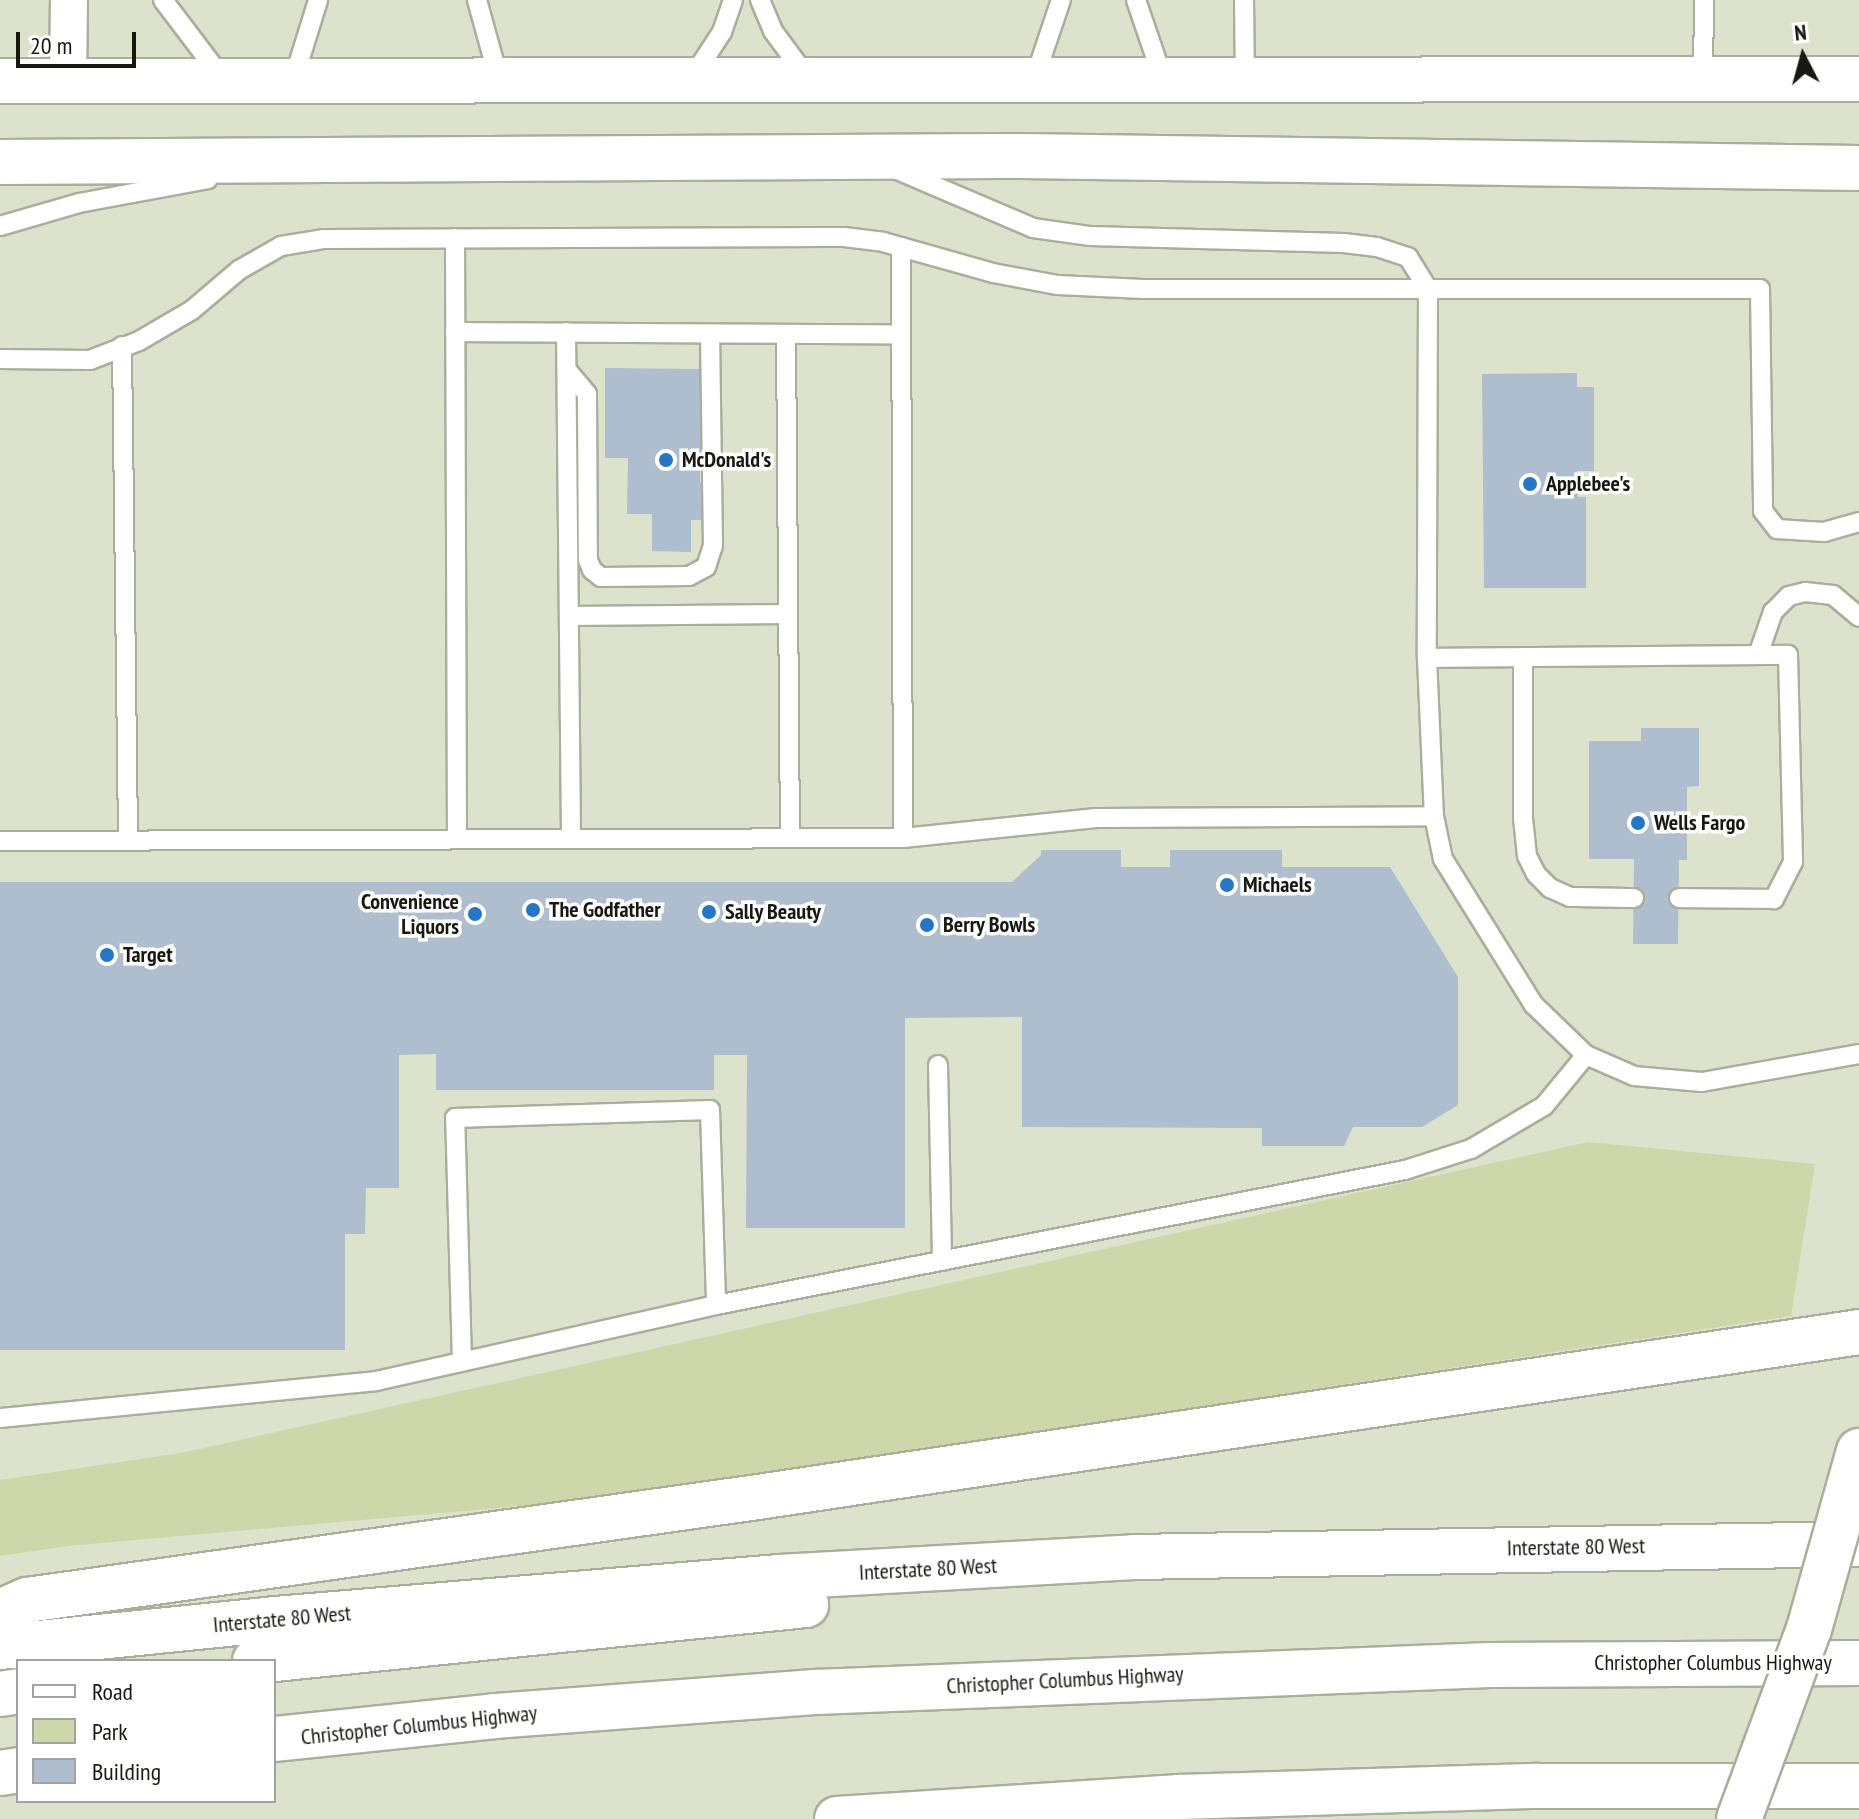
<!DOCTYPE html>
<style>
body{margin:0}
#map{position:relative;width:1859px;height:1819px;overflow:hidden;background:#dde2cd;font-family:"PT Sans Narrow",sans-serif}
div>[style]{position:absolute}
.green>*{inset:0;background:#cdd7aa}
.building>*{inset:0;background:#afbece}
.roads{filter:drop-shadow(2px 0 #aaae9a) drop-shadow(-2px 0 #aaae9a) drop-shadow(0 2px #aaae9a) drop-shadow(0 -2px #aaae9a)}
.lane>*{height:18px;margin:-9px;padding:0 9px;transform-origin:9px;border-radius:9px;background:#fff}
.street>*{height:36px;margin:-18px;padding:0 18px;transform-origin:18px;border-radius:18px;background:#fff}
.highway>*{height:44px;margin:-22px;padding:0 22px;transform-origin:22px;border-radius:22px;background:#fff}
.bridges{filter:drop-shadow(2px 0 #aaae9a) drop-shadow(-2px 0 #aaae9a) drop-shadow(0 2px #aaae9a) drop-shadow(0 -2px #aaae9a)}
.secondary-bridge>*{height:44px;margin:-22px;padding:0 22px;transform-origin:22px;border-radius:22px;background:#fff}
.dots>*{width:22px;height:22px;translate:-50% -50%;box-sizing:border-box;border:4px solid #fff;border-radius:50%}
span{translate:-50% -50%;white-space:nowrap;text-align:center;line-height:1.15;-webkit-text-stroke:7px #fff;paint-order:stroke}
.poi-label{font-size:22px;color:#171911;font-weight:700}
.left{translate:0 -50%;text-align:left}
.right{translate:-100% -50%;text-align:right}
.street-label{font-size:22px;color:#171911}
.legend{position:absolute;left:16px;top:1659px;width:260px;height:144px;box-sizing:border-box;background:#fff;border:2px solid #a2a3a0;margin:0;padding:10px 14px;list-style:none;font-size:24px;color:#171911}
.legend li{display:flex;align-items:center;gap:16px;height:40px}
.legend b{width:40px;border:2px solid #a2a3a0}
.north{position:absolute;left:1763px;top:16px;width:80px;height:80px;-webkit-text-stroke:6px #fff;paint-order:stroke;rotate:354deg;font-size:22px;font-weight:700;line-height:32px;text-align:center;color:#171911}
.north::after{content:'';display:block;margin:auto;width:28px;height:36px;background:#171911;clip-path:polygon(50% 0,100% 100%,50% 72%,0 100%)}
.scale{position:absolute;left:16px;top:32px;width:120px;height:36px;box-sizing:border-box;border:4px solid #171911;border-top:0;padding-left:10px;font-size:24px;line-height:28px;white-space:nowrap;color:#171911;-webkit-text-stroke:6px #fff;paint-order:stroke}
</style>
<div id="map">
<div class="green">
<div style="clip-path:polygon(1588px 1142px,1815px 1164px,1791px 1316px,588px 1500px,68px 1546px,0 1556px,0 1480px,181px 1453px)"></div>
</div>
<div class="building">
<div style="clip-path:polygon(605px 368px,701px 369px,700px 426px,710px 426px,710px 460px,700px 460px,700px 482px,709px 483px,709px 520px,691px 520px,691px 552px,652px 551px,652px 514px,627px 514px,628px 458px,605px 458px)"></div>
<div style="clip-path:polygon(1577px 373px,1577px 387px,1594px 387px,1594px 471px,1577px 471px,1578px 497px,1586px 497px,1586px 588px,1484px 588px,1482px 374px)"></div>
<div style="clip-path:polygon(1641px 728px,1699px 728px,1699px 786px,1687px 787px,1687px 860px,1679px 860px,1678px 944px,1633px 944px,1634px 859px,1589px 859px,1589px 741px,1641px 741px)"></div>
<div style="clip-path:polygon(1041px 850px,1121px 850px,1121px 867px,1170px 867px,1170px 850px,1282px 850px,1282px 867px,1390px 867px,1458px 977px,1458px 1105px,1422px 1127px,1353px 1127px,1344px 1146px,1262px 1146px,1262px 1128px,1022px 1127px,1022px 1017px,905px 1018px,905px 1228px,746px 1228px,747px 1055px,714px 1055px,714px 1090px,436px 1090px,436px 1054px,399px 1055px,399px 1188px,366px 1188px,365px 1234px,345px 1234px,345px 1350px,0 1350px,0 882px,1012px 882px,1041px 855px)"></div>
</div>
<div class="roads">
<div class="lane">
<div style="left:163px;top:0;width:99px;rotate:52.8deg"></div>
<div style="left:477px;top:0;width:83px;rotate:74.6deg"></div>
<div style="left:760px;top:0;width:34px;rotate:67deg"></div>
<div style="left:773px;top:31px;width:57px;rotate:53.5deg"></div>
<div style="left:1136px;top:0;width:83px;rotate:71.1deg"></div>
<div style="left:1244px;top:0;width:79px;rotate:89.3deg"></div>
<div style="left:692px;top:78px;width:55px;rotate:-56.9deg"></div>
<div style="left:722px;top:32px;width:34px;rotate:-71deg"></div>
<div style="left:1703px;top:79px;width:79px;rotate:-89.3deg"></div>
<div style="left:1034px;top:80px;width:84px;rotate:-71.4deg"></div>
<div style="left:293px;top:81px;width:85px;rotate:-72.8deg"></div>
<div style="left:895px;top:169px;width:150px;rotate:23.1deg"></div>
<div style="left:1033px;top:228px;width:58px;rotate:8deg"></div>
<div style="left:1090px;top:236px;width:254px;rotate:1.6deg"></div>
<div style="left:1344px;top:243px;width:33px;rotate:7deg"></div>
<div style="left:1377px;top:247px;width:33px;rotate:18deg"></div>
<div style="left:1408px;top:257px;width:38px;rotate:58deg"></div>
<div style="left:1428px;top:289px;width:369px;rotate:90.2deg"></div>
<div style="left:1427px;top:658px;width:158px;rotate:87.5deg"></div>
<div style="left:1434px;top:816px;width:44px;rotate:78.2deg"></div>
<div style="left:1443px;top:859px;width:172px;rotate:58.1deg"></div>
<div style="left:1534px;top:1005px;width:72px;rotate:43.9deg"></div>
<div style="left:1586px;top:1055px;width:52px;rotate:23.6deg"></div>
<div style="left:1634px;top:1076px;width:68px;rotate:5deg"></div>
<div style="left:1702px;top:1082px;width:159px;rotate:-10.1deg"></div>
<div style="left:0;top:226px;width:82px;rotate:-16.2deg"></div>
<div style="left:79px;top:203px;width:131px;rotate:-10.5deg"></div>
<div style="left:455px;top:238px;width:601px;rotate:89.81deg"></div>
<div style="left:901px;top:247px;width:591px;rotate:89.81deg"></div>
<div style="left:455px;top:332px;width:446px;rotate:0.3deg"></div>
<div style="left:566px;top:332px;width:507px;rotate:89.43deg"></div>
<div style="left:786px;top:334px;width:504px;rotate:89.55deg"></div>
<div style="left:122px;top:346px;width:495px;rotate:89.3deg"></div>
<div style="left:0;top:359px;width:90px;rotate:0.6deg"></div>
<div style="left:90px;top:360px;width:53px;rotate:-21.2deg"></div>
<div style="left:139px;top:341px;width:61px;rotate:-30.3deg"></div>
<div style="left:192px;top:310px;width:62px;rotate:-40.4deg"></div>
<div style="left:239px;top:270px;width:48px;rotate:-29.7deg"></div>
<div style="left:281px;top:246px;width:44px;rotate:-9.2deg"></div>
<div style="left:324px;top:239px;width:520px;rotate:-0.22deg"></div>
<div style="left:844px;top:237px;width:39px;rotate:7deg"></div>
<div style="left:883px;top:242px;width:114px;rotate:15.7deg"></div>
<div style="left:993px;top:273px;width:66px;rotate:10.5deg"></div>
<div style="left:1058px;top:285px;width:85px;rotate:2.7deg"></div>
<div style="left:1143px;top:289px;width:617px"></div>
<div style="left:1760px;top:289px;width:222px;rotate:89.2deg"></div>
<div style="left:1763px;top:511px;width:23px;rotate:52deg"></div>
<div style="left:1777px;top:529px;width:47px;rotate:3.7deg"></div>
<div style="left:1824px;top:532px;width:36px;rotate:-16deg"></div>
<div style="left:567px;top:370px;width:31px;rotate:50deg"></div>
<div style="left:587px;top:394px;width:166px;rotate:89.7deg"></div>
<div style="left:588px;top:560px;width:11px;rotate:68deg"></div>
<div style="left:592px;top:570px;width:11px;rotate:38deg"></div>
<div style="left:601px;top:577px;width:88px;rotate:-0.7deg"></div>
<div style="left:689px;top:576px;width:19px;rotate:-28deg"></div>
<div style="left:706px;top:567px;width:22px;rotate:-72deg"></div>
<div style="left:713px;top:546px;width:212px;rotate:-90.8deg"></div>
<div style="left:569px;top:616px;width:219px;rotate:-0.5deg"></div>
<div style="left:1758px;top:655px;width:46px;rotate:-70.8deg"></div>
<div style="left:1773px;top:612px;width:23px;rotate:-45deg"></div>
<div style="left:1789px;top:596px;width:16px;rotate:-14deg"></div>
<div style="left:1805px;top:592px;width:28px;rotate:6deg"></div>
<div style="left:1833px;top:595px;width:34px;rotate:40deg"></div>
<div style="left:1523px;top:657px;width:161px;rotate:90deg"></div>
<div style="left:1523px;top:818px;width:38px;rotate:84deg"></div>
<div style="left:1527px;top:856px;width:20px;rotate:63deg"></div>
<div style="left:1536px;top:874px;width:20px;rotate:45deg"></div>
<div style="left:1550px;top:888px;width:22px;rotate:24deg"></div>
<div style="left:1570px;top:897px;width:64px;rotate:0.9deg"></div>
<div style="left:1427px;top:658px;width:361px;rotate:-0.5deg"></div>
<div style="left:1788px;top:655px;width:207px;rotate:88.6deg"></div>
<div style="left:1793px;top:862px;width:42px;rotate:117.2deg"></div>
<div style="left:1774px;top:899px;width:95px;rotate:-179.4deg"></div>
<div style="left:0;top:841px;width:903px;rotate:-0.19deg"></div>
<div style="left:903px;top:838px;width:194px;rotate:-5.9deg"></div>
<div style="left:1096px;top:818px;width:338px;rotate:-0.3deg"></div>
<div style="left:938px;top:1065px;width:196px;rotate:88.8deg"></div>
<div style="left:462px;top:1362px;width:244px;rotate:-91.6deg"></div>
<div style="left:455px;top:1118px;width:255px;rotate:-1.8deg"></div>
<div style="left:710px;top:1110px;width:195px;rotate:88.2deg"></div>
<div style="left:0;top:1418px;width:378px;rotate:-5.6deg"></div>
<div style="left:376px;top:1381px;width:348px;rotate:-12.6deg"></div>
<div style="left:716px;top:1305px;width:702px;rotate:-11.09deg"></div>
<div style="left:1405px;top:1170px;width:69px;rotate:-17.7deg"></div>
<div style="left:1471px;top:1149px;width:85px;rotate:-30.5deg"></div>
<div style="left:1544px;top:1106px;width:66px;rotate:-50.5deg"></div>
</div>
<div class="street">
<div style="left:68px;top:80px;width:80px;rotate:-89.3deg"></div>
</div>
<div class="highway">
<div style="left:0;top:81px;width:1859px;rotate:-0.06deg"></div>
<div style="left:0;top:162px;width:1022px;rotate:-0.34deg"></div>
<div style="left:1022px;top:156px;width:837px;rotate:0.82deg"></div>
<div style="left:0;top:1612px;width:30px;rotate:-24deg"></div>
<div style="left:27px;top:1600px;width:738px;rotate:-8.02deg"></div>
<div style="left:758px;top:1497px;width:1113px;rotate:-8.52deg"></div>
<div style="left:0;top:1647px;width:276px;rotate:-5.8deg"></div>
<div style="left:275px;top:1619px;width:506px;rotate:-4.76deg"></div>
<div style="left:779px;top:1577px;width:356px;rotate:-3.2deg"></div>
<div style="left:1134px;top:1557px;width:725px;rotate:-1.03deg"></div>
<div style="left:255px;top:1661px;width:554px;rotate:-5.8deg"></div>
<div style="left:0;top:1694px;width:18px;rotate:-9deg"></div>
<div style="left:274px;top:1739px;width:222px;rotate:-5.9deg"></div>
<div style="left:495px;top:1716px;width:322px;rotate:-4.3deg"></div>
<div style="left:816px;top:1692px;width:674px;rotate:-2.3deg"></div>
<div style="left:1489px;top:1665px;width:370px;rotate:-0.3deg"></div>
<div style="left:0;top:1773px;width:18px;rotate:-9deg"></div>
<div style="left:837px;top:1819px;width:343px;rotate:-3.7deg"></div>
<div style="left:1179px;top:1797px;width:359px;rotate:-1.8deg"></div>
<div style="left:1538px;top:1786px;width:321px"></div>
</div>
</div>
<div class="bridges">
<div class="secondary-bridge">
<div style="left:1739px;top:1819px;width:202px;rotate:-69.8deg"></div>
<div style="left:1809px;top:1629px;width:185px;rotate:-74.3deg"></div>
</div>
</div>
<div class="dots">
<div style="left:666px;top:460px;background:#2577c5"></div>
<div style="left:1530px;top:484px;background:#2577c5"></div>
<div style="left:1638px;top:823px;background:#2577c5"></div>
<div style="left:1227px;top:885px;background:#2577c5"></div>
<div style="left:533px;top:910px;background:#2577c5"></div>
<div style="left:709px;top:912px;background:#2577c5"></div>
<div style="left:475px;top:914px;background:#2577c5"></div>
<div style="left:927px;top:925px;background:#2577c5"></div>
<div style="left:107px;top:955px;background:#2577c5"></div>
</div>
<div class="poi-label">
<span class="left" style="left:682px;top:460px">McDonald's</span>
<span class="left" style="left:1546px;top:484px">Applebee's</span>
<span class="left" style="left:1654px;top:823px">Wells Fargo</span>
<span class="left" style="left:1243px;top:885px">Michaels</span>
<span class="right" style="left:459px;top:914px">Convenience<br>Liquors</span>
<span class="left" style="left:549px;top:910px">The Godfather</span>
<span class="left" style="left:725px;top:912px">Sally Beauty</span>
<span class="left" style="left:943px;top:925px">Berry Bowls</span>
<span class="left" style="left:123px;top:955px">Target</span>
</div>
<div class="street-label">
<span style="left:1576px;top:1547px;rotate:-1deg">Interstate 80 West</span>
<span style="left:928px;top:1569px;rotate:-3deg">Interstate 80 West</span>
<span style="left:282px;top:1619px;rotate:-5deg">Interstate 80 West</span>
<span style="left:1713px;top:1663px">Christopher Columbus Highway</span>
<span style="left:1065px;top:1680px;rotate:-3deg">Christopher Columbus Highway</span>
<span style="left:419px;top:1725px;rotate:-6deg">Christopher Columbus Highway</span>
</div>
<ul class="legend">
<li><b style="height:10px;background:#fff"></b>Road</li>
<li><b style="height:22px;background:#cdd7aa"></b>Park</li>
<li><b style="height:22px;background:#afbece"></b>Building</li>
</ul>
<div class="north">N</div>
<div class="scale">20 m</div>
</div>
